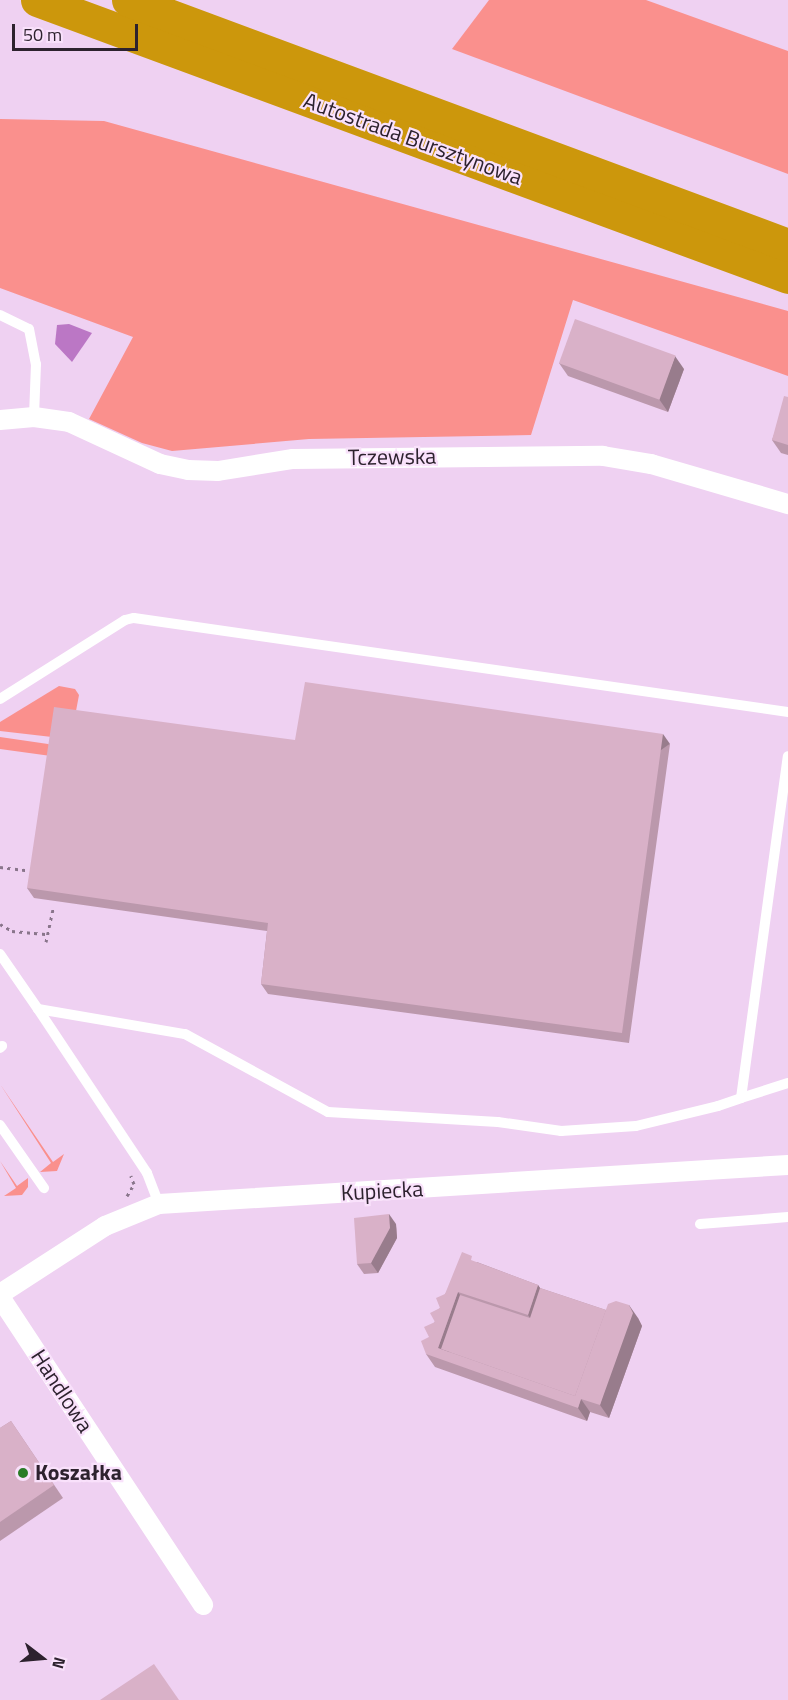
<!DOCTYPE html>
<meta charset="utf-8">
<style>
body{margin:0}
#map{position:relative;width:788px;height:1700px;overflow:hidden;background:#efd1f2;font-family:"Titillium Web",sans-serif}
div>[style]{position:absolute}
.green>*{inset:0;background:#fa908d}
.water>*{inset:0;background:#bb77c5}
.path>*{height:3px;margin-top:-1.5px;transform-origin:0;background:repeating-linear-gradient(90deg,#89758b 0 3px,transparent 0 7.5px)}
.lane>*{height:10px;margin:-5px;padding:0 5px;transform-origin:5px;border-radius:5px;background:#fff}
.street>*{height:20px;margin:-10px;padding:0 10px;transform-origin:10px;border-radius:10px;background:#fff}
.highway>*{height:33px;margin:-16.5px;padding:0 16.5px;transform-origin:16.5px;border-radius:16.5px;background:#cc970c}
.wall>*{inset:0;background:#bb98ac}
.shaded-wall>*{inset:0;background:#987c8c;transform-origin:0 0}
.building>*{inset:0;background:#d9b1c8;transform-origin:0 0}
.dots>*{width:16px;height:16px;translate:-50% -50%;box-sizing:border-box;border:3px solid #f9e1fb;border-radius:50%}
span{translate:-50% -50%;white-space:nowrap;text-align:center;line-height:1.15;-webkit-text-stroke:4.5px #f9e1fb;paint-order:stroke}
.street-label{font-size:22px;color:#2d222e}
.poi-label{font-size:22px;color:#2d222e;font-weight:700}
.left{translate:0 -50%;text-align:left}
.north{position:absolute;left:12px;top:1628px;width:60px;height:60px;-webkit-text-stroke:4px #f9e1fb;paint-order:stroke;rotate:106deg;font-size:16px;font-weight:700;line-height:24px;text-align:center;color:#2d222e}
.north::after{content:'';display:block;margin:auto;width:21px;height:27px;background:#2d222e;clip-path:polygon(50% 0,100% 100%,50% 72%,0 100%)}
.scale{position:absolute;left:12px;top:24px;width:126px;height:27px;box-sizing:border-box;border:3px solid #2d222e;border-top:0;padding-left:8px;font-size:18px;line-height:21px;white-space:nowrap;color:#2d222e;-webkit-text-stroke:4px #f9e1fb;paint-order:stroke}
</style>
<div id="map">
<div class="green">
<div style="clip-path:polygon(489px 0,646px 0,788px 51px,788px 174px,452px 49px)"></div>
<div style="clip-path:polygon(0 119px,104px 121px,788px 311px,788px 376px,573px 300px,531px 435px,309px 439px,172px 451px,142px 443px,89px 419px,133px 337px,0 288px)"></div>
<div style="clip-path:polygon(59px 686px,75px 689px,79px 695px,76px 711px,52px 737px,0 731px,0 722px)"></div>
<div style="clip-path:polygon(0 737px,48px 744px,52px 746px,51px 756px,0 749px)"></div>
<div style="clip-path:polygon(0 1084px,53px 1162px,64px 1154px,57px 1171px,40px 1172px,51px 1163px)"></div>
<div style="clip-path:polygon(0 1161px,17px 1186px,28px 1178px,28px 1187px,22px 1195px,4px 1196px,16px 1188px)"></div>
</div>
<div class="water">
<div style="clip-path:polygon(69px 324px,92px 333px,72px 362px,55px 344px,57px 325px)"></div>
</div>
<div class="path">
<div style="left:0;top:867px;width:31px;rotate:7deg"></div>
<div style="left:0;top:924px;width:14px;rotate:30deg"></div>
<div style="left:12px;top:931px;width:36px;rotate:5deg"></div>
<div style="left:46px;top:942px;width:35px;rotate:-78deg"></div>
<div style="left:127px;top:1196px;width:14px;rotate:-60deg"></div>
<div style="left:134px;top:1184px;width:9px;rotate:-111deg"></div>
</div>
<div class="lane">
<div style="left:0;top:315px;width:32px;rotate:26deg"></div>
<div style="left:29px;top:329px;width:36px;rotate:79deg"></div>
<div style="left:36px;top:364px;width:53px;rotate:92.2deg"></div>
<div style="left:0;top:699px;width:148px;rotate:-32.3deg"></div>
<div style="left:125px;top:620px;width:9px;rotate:-13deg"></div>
<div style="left:134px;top:618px;width:661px;rotate:8.18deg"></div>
<div style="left:0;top:954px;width:67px;rotate:55.4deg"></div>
<div style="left:38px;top:1009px;width:149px;rotate:9.7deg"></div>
<div style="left:185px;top:1034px;width:163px;rotate:28.6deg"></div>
<div style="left:328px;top:1112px;width:170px;rotate:3.4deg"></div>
<div style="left:498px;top:1122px;width:64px;rotate:8.1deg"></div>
<div style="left:561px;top:1131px;width:75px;rotate:-3.8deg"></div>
<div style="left:636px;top:1126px;width:84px;rotate:-13.7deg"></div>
<div style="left:718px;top:1106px;width:24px;rotate:-19deg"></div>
<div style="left:741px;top:1098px;width:345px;rotate:-82.2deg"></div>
<div style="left:38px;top:1009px;width:197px;rotate:56.4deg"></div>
<div style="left:147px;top:1173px;width:33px;rotate:69deg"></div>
<div style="left:0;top:1048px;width:3px;rotate:-45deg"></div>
<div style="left:741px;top:1098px;width:49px;rotate:-17.7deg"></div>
<div style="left:0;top:1125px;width:77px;rotate:55.1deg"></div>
<div style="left:700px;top:1224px;width:88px;rotate:-4.5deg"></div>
</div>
<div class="street">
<div style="left:0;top:420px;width:34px;rotate:-5deg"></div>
<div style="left:34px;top:417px;width:35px;rotate:8deg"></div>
<div style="left:69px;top:422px;width:100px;rotate:24.8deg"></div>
<div style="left:160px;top:464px;width:29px;rotate:12deg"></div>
<div style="left:188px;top:470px;width:30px;rotate:2deg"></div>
<div style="left:218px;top:471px;width:76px;rotate:-9.1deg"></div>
<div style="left:293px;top:459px;width:310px;rotate:-0.6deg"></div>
<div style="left:603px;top:456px;width:49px;rotate:9.5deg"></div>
<div style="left:651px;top:464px;width:143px;rotate:16.3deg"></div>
<div style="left:0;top:1294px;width:125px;rotate:-32.9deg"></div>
<div style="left:105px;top:1226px;width:58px;rotate:-22.2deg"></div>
<div style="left:159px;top:1204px;width:630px;rotate:-3.55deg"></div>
<div style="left:0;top:1297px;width:369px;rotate:56.6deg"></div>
</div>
<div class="highway">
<div style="left:37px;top:0;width:800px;rotate:20.25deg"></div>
<div style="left:128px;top:0;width:704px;rotate:20.37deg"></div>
</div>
<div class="wall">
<div style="clip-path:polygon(559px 363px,684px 369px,668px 412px,568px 376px)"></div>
<div style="clip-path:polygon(788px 397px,788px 455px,781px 453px,772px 440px)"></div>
<div style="clip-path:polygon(295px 740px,670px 744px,629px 1043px,268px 994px,261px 984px,267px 931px,34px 898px,27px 888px)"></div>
<div style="clip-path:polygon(396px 1224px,397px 1238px,378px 1273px,364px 1274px,357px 1264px)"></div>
<div style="clip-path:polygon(477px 1262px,538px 1285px,540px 1288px,606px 1310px,638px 1318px,642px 1326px,609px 1418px,590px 1412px,587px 1421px,435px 1367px,426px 1354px,429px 1337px,445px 1294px)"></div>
<div style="clip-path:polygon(11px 1421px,63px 1498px,0 1541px,0 1428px)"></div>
</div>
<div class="shaded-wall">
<div style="clip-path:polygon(675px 356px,684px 369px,668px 412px,659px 399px)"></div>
<div style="left:663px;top:734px;width:12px;height:302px;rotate:55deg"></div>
<div style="clip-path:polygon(389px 1214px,396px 1224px,397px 1238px,378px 1273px,371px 1263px)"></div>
<div style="clip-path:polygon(538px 1285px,547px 1298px,537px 1328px,528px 1315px)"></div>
<div style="clip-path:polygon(458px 1292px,467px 1305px,447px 1361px,438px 1348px)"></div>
<div style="clip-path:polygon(629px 1305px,638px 1318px,642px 1326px,609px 1418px,600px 1405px)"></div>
<div style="clip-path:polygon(581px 1399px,590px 1412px,587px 1421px,578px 1408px)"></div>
</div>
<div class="building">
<div style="left:575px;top:319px;width:107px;height:47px;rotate:20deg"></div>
<div style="clip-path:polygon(784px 396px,788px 397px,788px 445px,772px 440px)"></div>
<div style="clip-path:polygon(305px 682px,663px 734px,622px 1033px,261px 984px,268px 923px,27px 888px,54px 707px,295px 740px)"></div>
<div style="clip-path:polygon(389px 1214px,390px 1228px,371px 1263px,357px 1264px,354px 1218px)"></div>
<div style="clip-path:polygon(462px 1252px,472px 1256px,471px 1260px,538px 1285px,528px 1315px,458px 1292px,438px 1348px,575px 1396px,608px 1304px,616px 1301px,629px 1305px,633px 1313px,600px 1405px,581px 1399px,578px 1408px,426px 1354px,421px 1341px,429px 1337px,424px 1327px,435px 1322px,430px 1313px,440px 1308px,436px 1298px,445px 1294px)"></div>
<div style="clip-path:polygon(540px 1288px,606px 1310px,575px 1396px,441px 1349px,460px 1295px,530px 1318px)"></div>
<div style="clip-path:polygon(11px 1421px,54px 1485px,0 1522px,0 1428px)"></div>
<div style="clip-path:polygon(154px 1664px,179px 1700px,100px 1700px)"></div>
</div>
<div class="dots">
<div style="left:23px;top:1473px;background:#2a7c27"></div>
</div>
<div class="street-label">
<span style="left:413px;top:139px;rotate:20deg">Autostrada Bursztynowa</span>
<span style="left:392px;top:457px;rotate:-1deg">Tczewska</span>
<span style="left:382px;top:1191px;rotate:-3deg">Kupiecka</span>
<span style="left:62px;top:1391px;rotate:57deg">Handlowa</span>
</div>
<div class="poi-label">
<span class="left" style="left:35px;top:1473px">Koszałka</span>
</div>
<div class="north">N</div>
<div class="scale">50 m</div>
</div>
